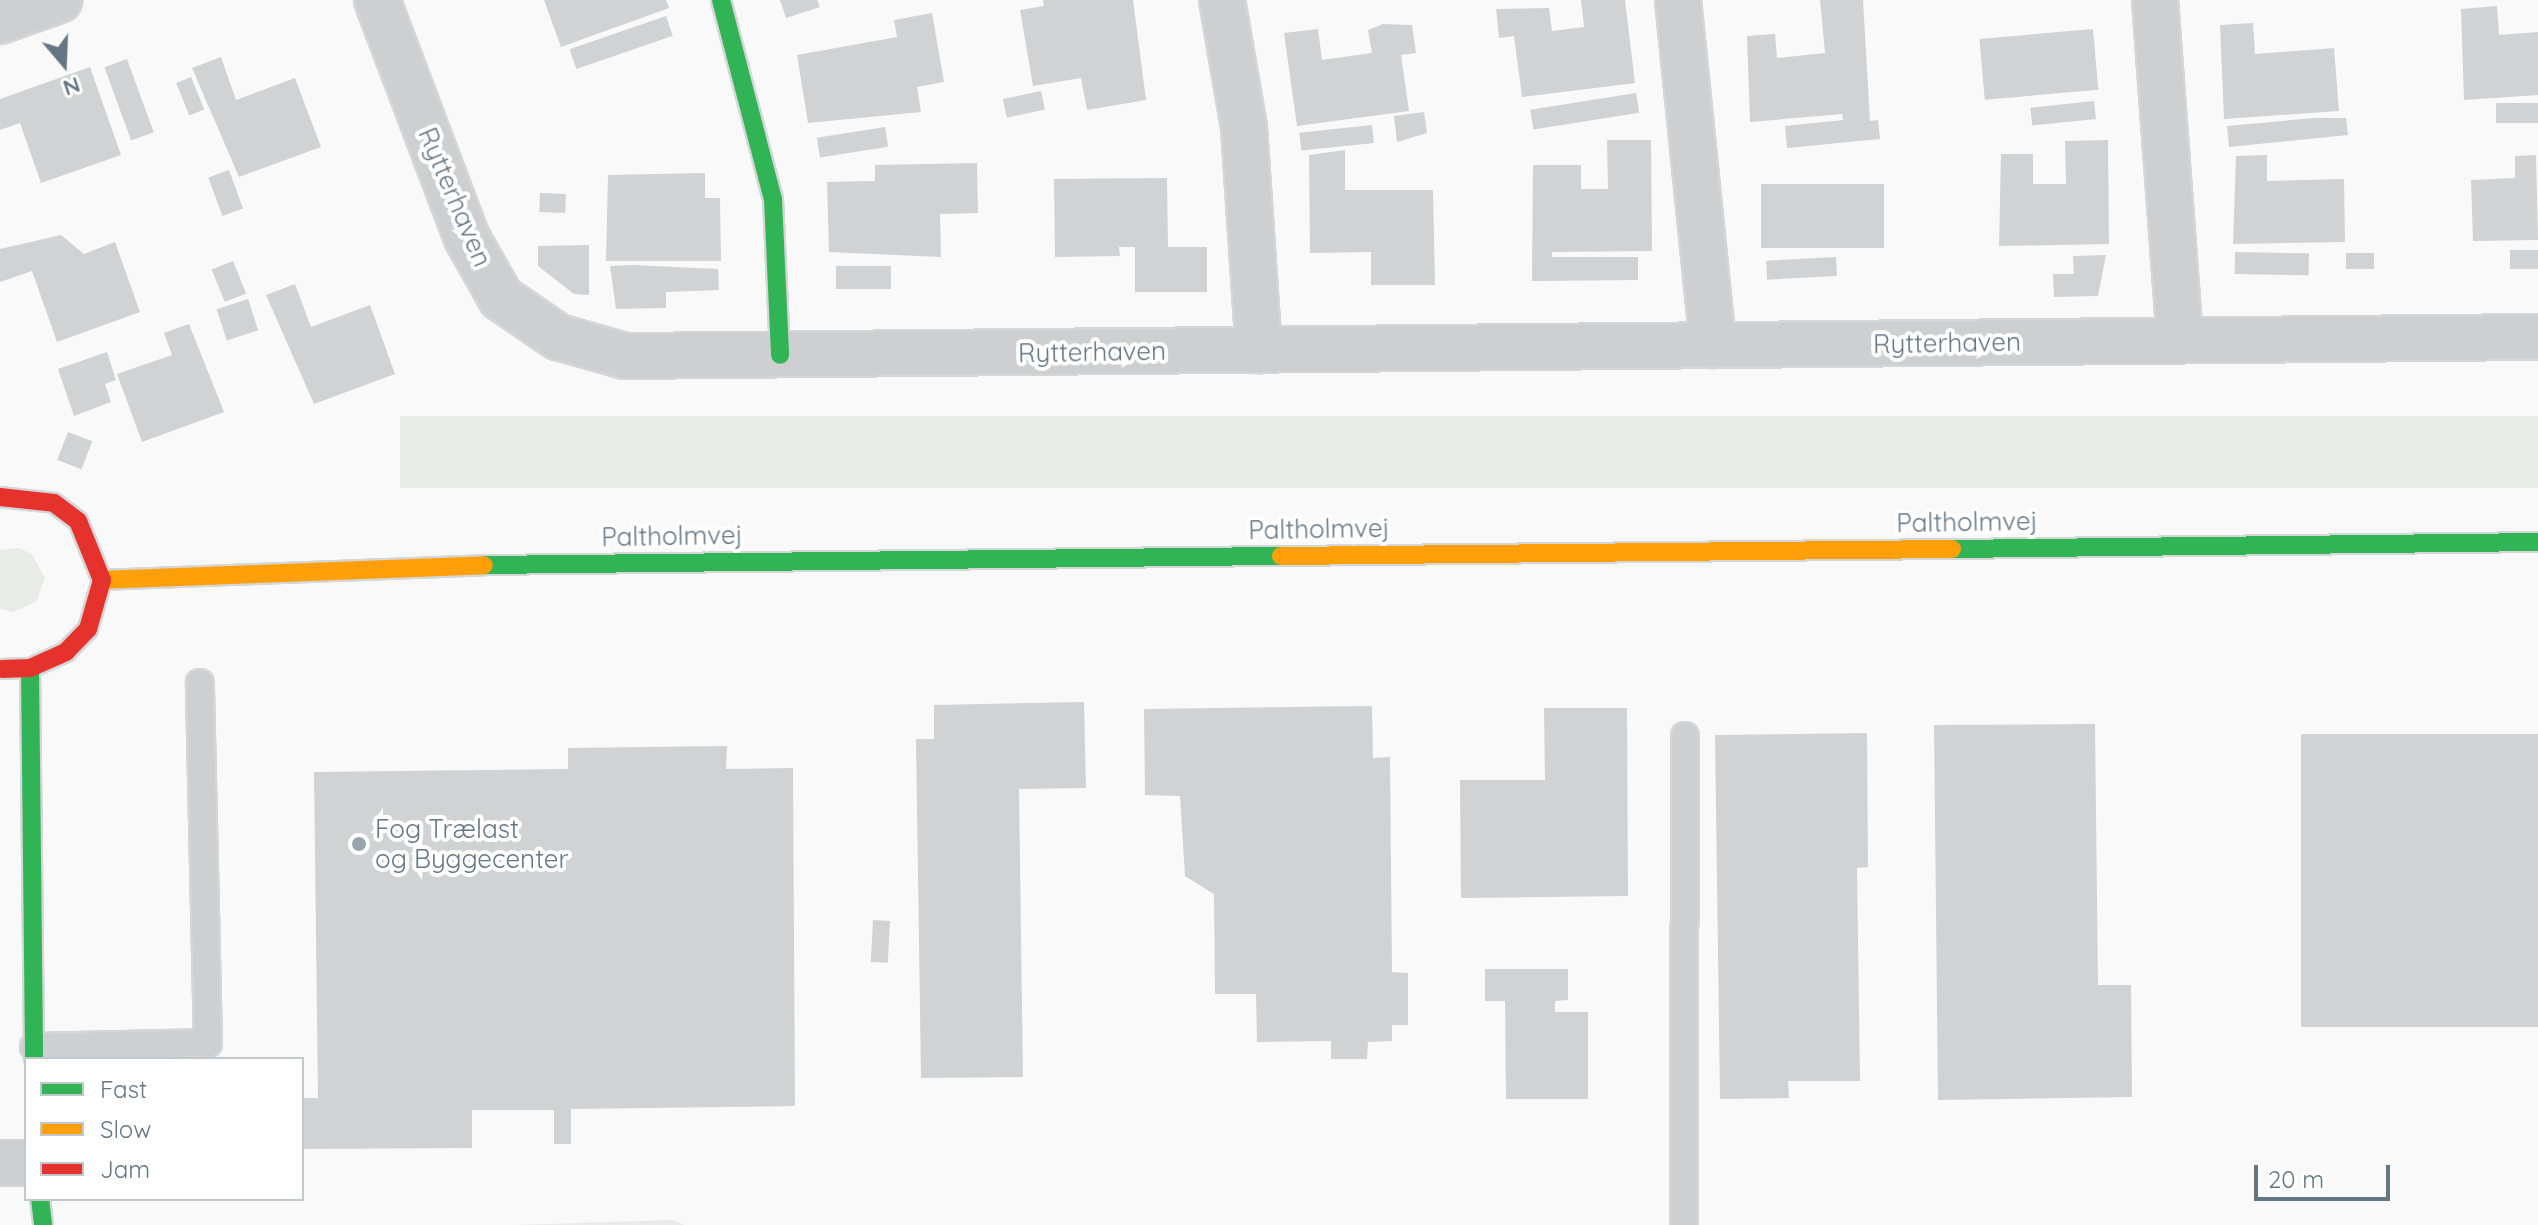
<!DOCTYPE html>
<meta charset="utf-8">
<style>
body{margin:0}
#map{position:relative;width:2538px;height:1225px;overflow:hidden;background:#f9f9f9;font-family:Quicksand,sans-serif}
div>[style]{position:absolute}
.green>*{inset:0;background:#e8ebe6;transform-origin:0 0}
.building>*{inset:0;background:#d0d2d3;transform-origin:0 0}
.roads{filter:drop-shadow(2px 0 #d5d6d7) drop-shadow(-2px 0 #d5d6d7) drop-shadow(0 2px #d5d6d7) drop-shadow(0 -2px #d5d6d7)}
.lane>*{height:26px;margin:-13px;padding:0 13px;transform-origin:13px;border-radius:13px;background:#cecfd0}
.street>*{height:44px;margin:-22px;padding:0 22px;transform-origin:22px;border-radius:22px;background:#cecfd0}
.fast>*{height:18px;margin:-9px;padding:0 9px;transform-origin:9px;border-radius:9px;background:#30b455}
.slow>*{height:18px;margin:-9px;padding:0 9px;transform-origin:9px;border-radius:9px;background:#ff9f0a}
.jam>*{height:18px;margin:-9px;padding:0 9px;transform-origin:9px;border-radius:9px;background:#e5322d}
.dots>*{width:22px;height:22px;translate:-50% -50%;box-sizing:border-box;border:4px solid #fff;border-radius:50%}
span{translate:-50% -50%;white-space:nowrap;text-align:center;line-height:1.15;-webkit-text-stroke:8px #fff;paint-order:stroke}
.street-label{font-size:26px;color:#657683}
.poi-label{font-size:26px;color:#657683}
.left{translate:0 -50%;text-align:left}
.legend{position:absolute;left:24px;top:1057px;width:280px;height:144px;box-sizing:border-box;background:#fff;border:2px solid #c1c8cd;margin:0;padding:10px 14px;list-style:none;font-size:24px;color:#657683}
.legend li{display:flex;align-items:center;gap:16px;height:40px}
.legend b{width:40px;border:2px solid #c1c8cd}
.north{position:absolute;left:24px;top:24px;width:80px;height:80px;-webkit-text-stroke:6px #fff;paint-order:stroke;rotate:161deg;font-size:22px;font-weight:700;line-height:32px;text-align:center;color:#657683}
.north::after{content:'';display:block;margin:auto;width:28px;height:36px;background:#657683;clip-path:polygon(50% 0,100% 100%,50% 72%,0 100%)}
.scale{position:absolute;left:2254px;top:1165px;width:136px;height:36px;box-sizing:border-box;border:4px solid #657683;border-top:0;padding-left:10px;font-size:24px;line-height:28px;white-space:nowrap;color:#657683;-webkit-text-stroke:6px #fff;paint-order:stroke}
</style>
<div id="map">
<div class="green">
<div style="left:2538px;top:416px;width:72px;height:2138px;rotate:90deg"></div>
<div style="clip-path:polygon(19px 548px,32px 554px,45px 578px,36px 602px,13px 612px,0 609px,0 550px)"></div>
<div style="clip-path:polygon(673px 1220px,685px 1225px,515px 1225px)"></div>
</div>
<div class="building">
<div style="clip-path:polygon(544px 0,666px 0,669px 8px,561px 47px)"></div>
<div style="clip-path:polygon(780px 0,817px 0,820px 7px,786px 18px)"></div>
<div style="clip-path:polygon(1043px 0,1133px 0,1146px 100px,1087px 110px,1081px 78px,1033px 86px,1020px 10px,1044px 6px)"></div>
<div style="clip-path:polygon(1581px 0,1625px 0,1635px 83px,1522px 97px,1514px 36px,1499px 38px,1496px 9px,1549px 8px,1552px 31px,1584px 27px)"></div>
<div style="clip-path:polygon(1820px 0,1863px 0,1870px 121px,1878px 120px,1880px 139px,1787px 148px,1785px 126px,1843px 120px,1842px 114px,1750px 122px,1747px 36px,1775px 34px,1777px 58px,1825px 53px)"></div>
<div style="clip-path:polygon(2497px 6px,2499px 35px,2538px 32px,2538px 95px,2464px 100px,2461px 9px)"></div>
<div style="clip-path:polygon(932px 13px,944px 82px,917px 87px,921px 112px,808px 123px,797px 55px,897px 37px,894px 20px)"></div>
<div style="left:666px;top:16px;width:21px;height:102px;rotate:71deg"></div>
<div style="clip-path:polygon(2253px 23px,2255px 54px,2334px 48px,2339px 111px,2224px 119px,2220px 25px)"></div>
<div style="clip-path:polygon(1383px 24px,1412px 25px,1416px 53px,1401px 55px,1409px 111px,1297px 126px,1284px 33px,1318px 29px,1322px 60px,1372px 53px,1368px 30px)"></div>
<div style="left:2093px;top:29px;width:61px;height:114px;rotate:85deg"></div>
<div style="clip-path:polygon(221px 57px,236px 100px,295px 78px,321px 147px,239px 177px,192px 68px)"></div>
<div style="left:127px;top:59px;width:78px;height:24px;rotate:70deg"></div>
<div style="clip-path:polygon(90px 67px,121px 155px,41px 183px,20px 123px,0 130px,0 99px)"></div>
<div style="left:191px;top:77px;width:35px;height:16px;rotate:68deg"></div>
<div style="left:1041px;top:91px;width:19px;height:39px;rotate:78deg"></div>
<div style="left:1636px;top:93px;width:20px;height:107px;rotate:81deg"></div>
<div style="left:2094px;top:101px;width:18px;height:64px;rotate:84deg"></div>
<div style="left:2538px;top:103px;width:20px;height:42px;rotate:90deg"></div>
<div style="clip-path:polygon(1424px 112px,1427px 133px,1397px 142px,1394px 116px)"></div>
<div style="clip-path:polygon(2314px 118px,2346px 118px,2348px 135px,2229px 147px,2227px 126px)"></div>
<div style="left:1372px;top:125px;width:18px;height:73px;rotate:84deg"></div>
<div style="left:885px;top:127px;width:20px;height:69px;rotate:81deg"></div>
<div style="clip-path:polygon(1607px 140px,1651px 140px,1652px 251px,1552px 252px,1552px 257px,1638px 257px,1638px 280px,1532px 281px,1533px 165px,1581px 165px,1581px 189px,1608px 189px)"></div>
<div style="clip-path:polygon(2108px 140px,2109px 244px,1999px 246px,2001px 154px,2033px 154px,2033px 184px,2066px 184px,2065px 141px)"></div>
<div style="clip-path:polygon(1345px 150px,1345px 190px,1433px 190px,1435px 285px,1371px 285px,1371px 252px,1310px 253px,1309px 155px)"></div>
<div style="clip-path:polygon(2267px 155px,2267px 181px,2344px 179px,2345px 242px,2233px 244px,2236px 156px)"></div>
<div style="clip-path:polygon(2536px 155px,2538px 240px,2473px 241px,2471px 180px,2515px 178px,2515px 156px)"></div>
<div style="clip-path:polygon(977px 163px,978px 213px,940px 214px,941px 257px,829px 252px,827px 182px,875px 181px,875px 165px)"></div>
<div style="left:229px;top:170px;width:41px;height:22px;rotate:70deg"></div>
<div style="clip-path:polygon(705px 173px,705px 198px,720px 198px,721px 261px,606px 261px,608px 175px)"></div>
<div style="clip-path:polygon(1167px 178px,1168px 247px,1207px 247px,1207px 292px,1135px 292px,1135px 247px,1119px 247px,1120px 256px,1055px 257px,1054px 179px)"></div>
<div style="left:1884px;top:184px;width:64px;height:123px;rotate:90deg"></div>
<div style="left:540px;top:193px;width:26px;height:19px;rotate:2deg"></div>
<div style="clip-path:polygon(61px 235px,84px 254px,115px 242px,140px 312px,57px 342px,32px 271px,0 282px,0 249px)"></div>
<div style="clip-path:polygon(589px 245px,589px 295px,574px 294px,538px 266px,538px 246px)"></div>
<div style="left:2510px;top:250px;width:28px;height:19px"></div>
<div style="left:2235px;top:252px;width:74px;height:22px;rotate:1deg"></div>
<div style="left:2346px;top:253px;width:28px;height:16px"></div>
<div style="clip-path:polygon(2106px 255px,2098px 296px,2054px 297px,2053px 274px,2074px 274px,2073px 256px)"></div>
<div style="left:1836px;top:257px;width:19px;height:70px;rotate:87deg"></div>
<div style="left:233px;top:261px;width:35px;height:23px;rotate:68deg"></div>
<div style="clip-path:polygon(633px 265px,718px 269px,719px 290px,666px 292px,666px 308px,616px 309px,610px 266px)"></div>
<div style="left:836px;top:266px;width:55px;height:23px"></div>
<div style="clip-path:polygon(295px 284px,311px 327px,370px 305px,395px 374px,314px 404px,266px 295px)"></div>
<div style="left:248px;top:299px;width:33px;height:33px;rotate:72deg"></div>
<div style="clip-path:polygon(189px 324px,224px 412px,142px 442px,117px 374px,172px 355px,164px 333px)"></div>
<div style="clip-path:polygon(107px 352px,116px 380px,105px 384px,111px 402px,74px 416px,58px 369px)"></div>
<div style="left:68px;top:432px;width:26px;height:30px;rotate:21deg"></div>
<div style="clip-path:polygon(1084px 702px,1086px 788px,1019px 789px,1023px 1077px,921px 1078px,916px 739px,934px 739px,934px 705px)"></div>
<div style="clip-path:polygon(1372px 706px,1373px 758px,1390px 757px,1392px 972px,1408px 973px,1408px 1025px,1392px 1025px,1392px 1041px,1368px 1042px,1367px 1059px,1331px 1059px,1331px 1041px,1257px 1042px,1256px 994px,1215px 994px,1214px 894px,1185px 876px,1180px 796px,1145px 795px,1144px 709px)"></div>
<div style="clip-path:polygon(1544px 708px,1627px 708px,1628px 896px,1461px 898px,1460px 780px,1545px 780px)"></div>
<div style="clip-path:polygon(2095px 724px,2098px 985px,2131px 985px,2132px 1097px,1938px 1100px,1934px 725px)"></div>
<div style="clip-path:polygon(1867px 733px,1868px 867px,1857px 868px,1860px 1081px,1788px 1081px,1789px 1098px,1720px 1099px,1715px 735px)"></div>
<div style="left:2538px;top:734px;width:293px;height:237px;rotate:90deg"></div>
<div style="clip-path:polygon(727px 746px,726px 769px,793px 768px,795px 1106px,571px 1109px,571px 1144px,554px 1144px,554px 1110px,472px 1110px,472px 1148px,302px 1149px,302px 1098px,318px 1098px,314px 772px,568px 769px,568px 748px)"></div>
<div style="left:873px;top:920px;width:17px;height:42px;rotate:3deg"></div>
<div style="clip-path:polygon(1485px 969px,1568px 969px,1568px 1000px,1555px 1001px,1555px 1012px,1588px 1012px,1588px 1099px,1506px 1099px,1505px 1001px,1485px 1001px)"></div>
</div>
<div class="roads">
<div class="lane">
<div style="left:34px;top:1047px;width:174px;rotate:-1.3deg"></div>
<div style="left:208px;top:1043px;width:360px;rotate:-91.3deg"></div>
<div style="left:1684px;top:1225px;width:489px;rotate:-89.9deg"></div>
</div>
<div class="street">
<div style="left:377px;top:0;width:254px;rotate:69.3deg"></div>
<div style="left:467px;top:238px;width:69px;rotate:60.5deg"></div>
<div style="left:501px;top:298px;width:69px;rotate:34.4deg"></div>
<div style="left:558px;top:337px;width:70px;rotate:15.8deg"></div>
<div style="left:625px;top:356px;width:1913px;rotate:-0.57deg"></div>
<div style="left:1222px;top:0;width:129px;rotate:80.2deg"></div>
<div style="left:1244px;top:127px;width:224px;rotate:86.2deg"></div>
<div style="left:1678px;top:0;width:347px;rotate:84.2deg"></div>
<div style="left:2155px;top:0;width:341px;rotate:85.8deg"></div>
<div style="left:0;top:21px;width:63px;rotate:-19.6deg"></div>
<div style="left:0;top:1163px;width:26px"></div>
</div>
<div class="fast">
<div style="left:721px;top:0;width:206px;rotate:75.4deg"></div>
<div style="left:773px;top:199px;width:156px;rotate:87.4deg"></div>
<div style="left:1952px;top:549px;width:586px;rotate:-0.68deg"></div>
<div style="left:484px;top:565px;width:797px;rotate:-0.65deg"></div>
<div style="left:30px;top:668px;width:391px;rotate:89.4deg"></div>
<div style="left:40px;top:1199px;width:26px;rotate:83deg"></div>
</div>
<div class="slow">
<div style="left:1281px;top:556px;width:671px;rotate:-0.6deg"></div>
<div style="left:102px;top:580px;width:382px;rotate:-2.2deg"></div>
</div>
<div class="jam">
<div style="left:0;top:497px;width:54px;rotate:6.3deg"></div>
<div style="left:54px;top:503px;width:30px;rotate:37deg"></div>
<div style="left:78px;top:521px;width:64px;rotate:67.9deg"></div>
<div style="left:102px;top:580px;width:51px;rotate:105.9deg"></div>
<div style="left:88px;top:629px;width:32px;rotate:134deg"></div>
<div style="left:66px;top:652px;width:39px;rotate:156deg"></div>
<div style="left:30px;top:668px;width:28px;rotate:178deg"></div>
</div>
</div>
<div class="dots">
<div style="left:359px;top:844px;background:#99a4ac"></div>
</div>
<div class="street-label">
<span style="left:455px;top:197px;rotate:67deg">Rytterhaven</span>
<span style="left:1947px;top:343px;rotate:-1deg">Rytterhaven</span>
<span style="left:1092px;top:352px;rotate:-1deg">Rytterhaven</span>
<span style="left:1967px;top:522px;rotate:-1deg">Paltholmvej</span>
<span style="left:1319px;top:529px;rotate:-1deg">Paltholmvej</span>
<span style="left:672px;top:536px;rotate:-1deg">Paltholmvej</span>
</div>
<div class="poi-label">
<span class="left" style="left:375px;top:844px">Fog Trælast<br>og Byggecenter</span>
</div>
<ul class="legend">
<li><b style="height:10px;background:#30b455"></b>Fast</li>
<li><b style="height:10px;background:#ff9f0a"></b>Slow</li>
<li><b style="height:10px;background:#e5322d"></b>Jam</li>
</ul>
<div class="north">N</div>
<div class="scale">20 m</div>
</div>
